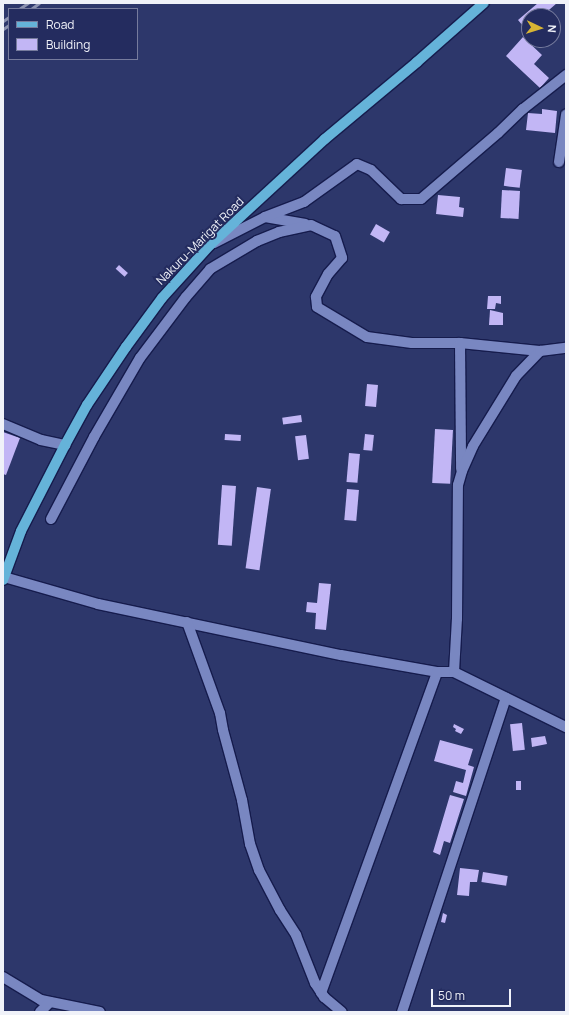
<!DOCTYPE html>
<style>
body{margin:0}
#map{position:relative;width:569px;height:1015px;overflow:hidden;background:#2d376b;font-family:Manrope,sans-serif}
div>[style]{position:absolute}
.building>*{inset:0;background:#c2b6f5;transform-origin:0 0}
.roads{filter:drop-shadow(1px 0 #161c4d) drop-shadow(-1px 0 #161c4d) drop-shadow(0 1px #161c4d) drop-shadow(0 -1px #161c4d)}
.minor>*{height:10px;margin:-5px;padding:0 5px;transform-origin:5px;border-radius:5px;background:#7987c1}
.major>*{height:10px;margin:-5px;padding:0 5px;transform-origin:5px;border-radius:5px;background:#65b3d9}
.rail>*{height:3px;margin:-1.5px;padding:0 1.5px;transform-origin:1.5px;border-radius:1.5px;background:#8c92b0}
span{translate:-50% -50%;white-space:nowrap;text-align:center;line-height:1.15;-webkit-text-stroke:4px #242c5f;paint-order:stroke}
.street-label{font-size:12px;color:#f0f2f9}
.frame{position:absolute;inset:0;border:4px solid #f0f2f9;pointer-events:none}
.legend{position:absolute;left:8px;top:8px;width:130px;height:52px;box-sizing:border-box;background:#242c5f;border:1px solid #767b9d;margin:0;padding:5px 7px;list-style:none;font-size:12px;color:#f0f2f9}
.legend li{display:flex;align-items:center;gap:8px;height:20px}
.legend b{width:20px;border:1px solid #767b9d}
.north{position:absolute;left:521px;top:8px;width:40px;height:40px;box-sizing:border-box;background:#242c5f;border:1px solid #767b9d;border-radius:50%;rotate:94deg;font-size:11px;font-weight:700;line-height:16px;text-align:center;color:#f0f2f9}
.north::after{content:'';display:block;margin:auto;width:14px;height:18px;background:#d7b434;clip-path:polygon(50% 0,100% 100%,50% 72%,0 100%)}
.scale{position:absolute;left:431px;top:989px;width:80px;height:18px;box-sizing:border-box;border:2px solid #f0f2f9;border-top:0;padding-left:5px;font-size:12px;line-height:14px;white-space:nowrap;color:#f0f2f9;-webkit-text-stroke:3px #242c5f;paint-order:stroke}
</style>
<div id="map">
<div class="building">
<div style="clip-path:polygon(538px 3px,557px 3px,542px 16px,529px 16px,529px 21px,523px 26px,518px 20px)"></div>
<div style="clip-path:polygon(523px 37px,542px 55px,534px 64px,549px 78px,540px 88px,506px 56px)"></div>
<div style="clip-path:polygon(542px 109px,557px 111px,555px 133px,526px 130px,528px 113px,542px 114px)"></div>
<div style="left:506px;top:168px;width:16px;height:18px;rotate:7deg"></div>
<div style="left:502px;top:190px;width:18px;height:28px;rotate:3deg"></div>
<div style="clip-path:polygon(438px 195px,460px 197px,459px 207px,464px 208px,463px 217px,436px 214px)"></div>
<div style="left:376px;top:224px;width:16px;height:12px;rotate:30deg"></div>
<div style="left:119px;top:265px;width:12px;height:5px;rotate:42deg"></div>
<div style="clip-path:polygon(488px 296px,501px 296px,501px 304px,496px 303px,495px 309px,487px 309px)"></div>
<div style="clip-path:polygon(490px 310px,503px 313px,503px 325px,489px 325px)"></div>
<div style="left:367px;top:384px;width:11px;height:22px;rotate:5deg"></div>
<div style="left:301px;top:415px;width:7px;height:19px;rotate:82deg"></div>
<div style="left:435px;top:429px;width:18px;height:54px;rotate:3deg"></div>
<div style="clip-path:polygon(3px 432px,20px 438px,6px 475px,3px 474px)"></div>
<div style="left:225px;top:434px;width:16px;height:6px;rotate:4deg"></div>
<div style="left:365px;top:434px;width:9px;height:16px;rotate:6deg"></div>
<div style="left:306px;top:435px;width:24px;height:11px;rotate:83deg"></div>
<div style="left:349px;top:453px;width:11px;height:29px;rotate:5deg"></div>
<div style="left:222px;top:485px;width:14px;height:60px;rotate:4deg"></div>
<div style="left:257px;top:487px;width:14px;height:82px;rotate:8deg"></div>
<div style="left:347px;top:489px;width:12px;height:31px;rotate:5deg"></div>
<div style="clip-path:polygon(319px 583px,331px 584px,326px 630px,315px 629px,316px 613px,306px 612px,307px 602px,317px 603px)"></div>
<div style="left:522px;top:723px;width:27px;height:12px;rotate:84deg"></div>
<div style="clip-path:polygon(454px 724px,464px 729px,461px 734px,455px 731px,456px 729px,453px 727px)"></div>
<div style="clip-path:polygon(545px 736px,547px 744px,532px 747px,531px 738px)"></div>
<div style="clip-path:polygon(440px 740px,473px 749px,468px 765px,474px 767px,466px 796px,453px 792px,456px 781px,463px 783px,466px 770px,434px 761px)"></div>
<div style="left:516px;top:781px;width:5px;height:9px"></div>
<div style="clip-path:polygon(450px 795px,464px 799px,450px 843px,444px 841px,440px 855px,433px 852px)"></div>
<div style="clip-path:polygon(460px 868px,479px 870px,477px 882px,470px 882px,469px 896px,457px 895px)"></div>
<div style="left:483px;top:872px;width:25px;height:10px;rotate:9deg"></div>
<div style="clip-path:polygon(443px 913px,447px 915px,445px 923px,441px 922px)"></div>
</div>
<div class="roads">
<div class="minor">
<div style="left:559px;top:162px;width:48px;rotate:-81.5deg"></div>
<div style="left:265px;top:217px;width:41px;rotate:9.9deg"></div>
<div style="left:214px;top:243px;width:57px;rotate:-27deg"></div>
<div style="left:265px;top:217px;width:42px;rotate:-21deg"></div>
<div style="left:304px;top:202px;width:65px;rotate:-35.6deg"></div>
<div style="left:357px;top:164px;width:15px;rotate:23deg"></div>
<div style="left:371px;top:170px;width:42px;rotate:44deg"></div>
<div style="left:401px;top:199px;width:20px"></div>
<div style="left:421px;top:199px;width:101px;rotate:-40.6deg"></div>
<div style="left:498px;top:133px;width:35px;rotate:-44deg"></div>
<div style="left:523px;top:109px;width:55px;rotate:-38.3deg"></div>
<div style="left:460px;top:343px;width:126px;rotate:89.5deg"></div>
<div style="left:3px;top:424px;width:41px;rotate:22.8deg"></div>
<div style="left:41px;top:440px;width:25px;rotate:12deg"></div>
<div style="left:51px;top:519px;width:93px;rotate:-62.3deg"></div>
<div style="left:94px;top:437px;width:91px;rotate:-59.8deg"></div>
<div style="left:140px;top:358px;width:76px;rotate:-53deg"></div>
<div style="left:186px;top:297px;width:37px;rotate:-49deg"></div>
<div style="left:210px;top:269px;width:55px;rotate:-30.8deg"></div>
<div style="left:257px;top:241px;width:24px;rotate:-22deg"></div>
<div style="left:279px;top:232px;width:33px;rotate:-12deg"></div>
<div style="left:311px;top:225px;width:26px;rotate:25deg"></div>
<div style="left:335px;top:236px;width:23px;rotate:72deg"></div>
<div style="left:342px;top:258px;width:21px;rotate:131deg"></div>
<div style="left:328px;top:274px;width:26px;rotate:118deg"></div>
<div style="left:316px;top:297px;width:10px;rotate:84deg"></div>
<div style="left:317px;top:307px;width:58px;rotate:31deg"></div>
<div style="left:367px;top:337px;width:45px;rotate:7.6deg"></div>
<div style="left:412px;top:343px;width:48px"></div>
<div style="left:460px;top:343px;width:80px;rotate:5.7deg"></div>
<div style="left:4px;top:577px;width:98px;rotate:16deg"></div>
<div style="left:98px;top:604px;width:248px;rotate:11.9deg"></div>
<div style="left:341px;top:655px;width:97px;rotate:10deg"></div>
<div style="left:437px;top:672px;width:17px"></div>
<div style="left:454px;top:672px;width:125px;rotate:26.2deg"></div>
<div style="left:187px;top:622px;width:97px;rotate:70.1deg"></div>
<div style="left:220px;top:713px;width:17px;rotate:80deg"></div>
<div style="left:223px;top:730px;width:73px;rotate:74.8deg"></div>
<div style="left:242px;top:800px;width:45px;rotate:79.7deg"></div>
<div style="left:250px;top:844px;width:28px;rotate:71deg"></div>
<div style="left:259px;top:870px;width:45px;rotate:62.3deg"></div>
<div style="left:280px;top:910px;width:30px;rotate:57deg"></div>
<div style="left:296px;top:935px;width:52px;rotate:68.4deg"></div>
<div style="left:315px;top:983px;width:17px;rotate:57deg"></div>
<div style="left:324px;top:997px;width:23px;rotate:40deg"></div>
<div style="left:454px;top:672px;width:53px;rotate:-86.8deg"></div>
<div style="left:457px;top:619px;width:134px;rotate:-89.6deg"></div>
<div style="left:458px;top:485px;width:15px;rotate:-74deg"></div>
<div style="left:462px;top:471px;width:27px;rotate:-66deg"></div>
<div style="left:473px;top:446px;width:82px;rotate:-58.4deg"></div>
<div style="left:516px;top:376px;width:35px;rotate:-46deg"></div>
<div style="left:540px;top:351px;width:26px;rotate:-7deg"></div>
<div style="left:3px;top:977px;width:44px;rotate:31.2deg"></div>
<div style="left:41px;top:1000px;width:60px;rotate:11.5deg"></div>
<div style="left:321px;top:993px;width:341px;rotate:-70.1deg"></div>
<div style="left:40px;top:1012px;width:14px;rotate:-45deg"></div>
<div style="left:402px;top:1012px;width:331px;rotate:-71.7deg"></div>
</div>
<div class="major">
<div style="left:3px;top:580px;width:52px;rotate:-69.8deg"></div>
<div style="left:21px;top:531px;width:97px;rotate:-62.9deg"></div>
<div style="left:65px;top:445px;width:46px;rotate:-61.2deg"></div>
<div style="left:87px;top:405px;width:70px;rotate:-56.1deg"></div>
<div style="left:126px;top:347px;width:61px;rotate:-53.7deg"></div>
<div style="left:162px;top:298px;width:72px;rotate:-47.8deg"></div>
<div style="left:210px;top:245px;width:156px;rotate:-42.7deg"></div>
<div style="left:325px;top:139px;width:120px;rotate:-39.9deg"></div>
<div style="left:417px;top:62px;width:89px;rotate:-41.4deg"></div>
</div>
</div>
<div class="rail">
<div style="left:19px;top:9px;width:11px;rotate:-34deg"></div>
<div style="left:31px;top:9px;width:10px;rotate:-37deg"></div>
<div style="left:3px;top:21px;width:7px;rotate:-34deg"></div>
<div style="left:3px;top:29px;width:7px;rotate:-34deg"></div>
</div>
<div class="street-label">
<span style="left:200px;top:241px;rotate:-45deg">Nakuru-Marigat Road</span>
</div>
<div class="frame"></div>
<ul class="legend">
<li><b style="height:5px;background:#65b3d9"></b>Road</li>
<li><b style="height:11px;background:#c2b6f5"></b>Building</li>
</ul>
<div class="north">N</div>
<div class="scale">50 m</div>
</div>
